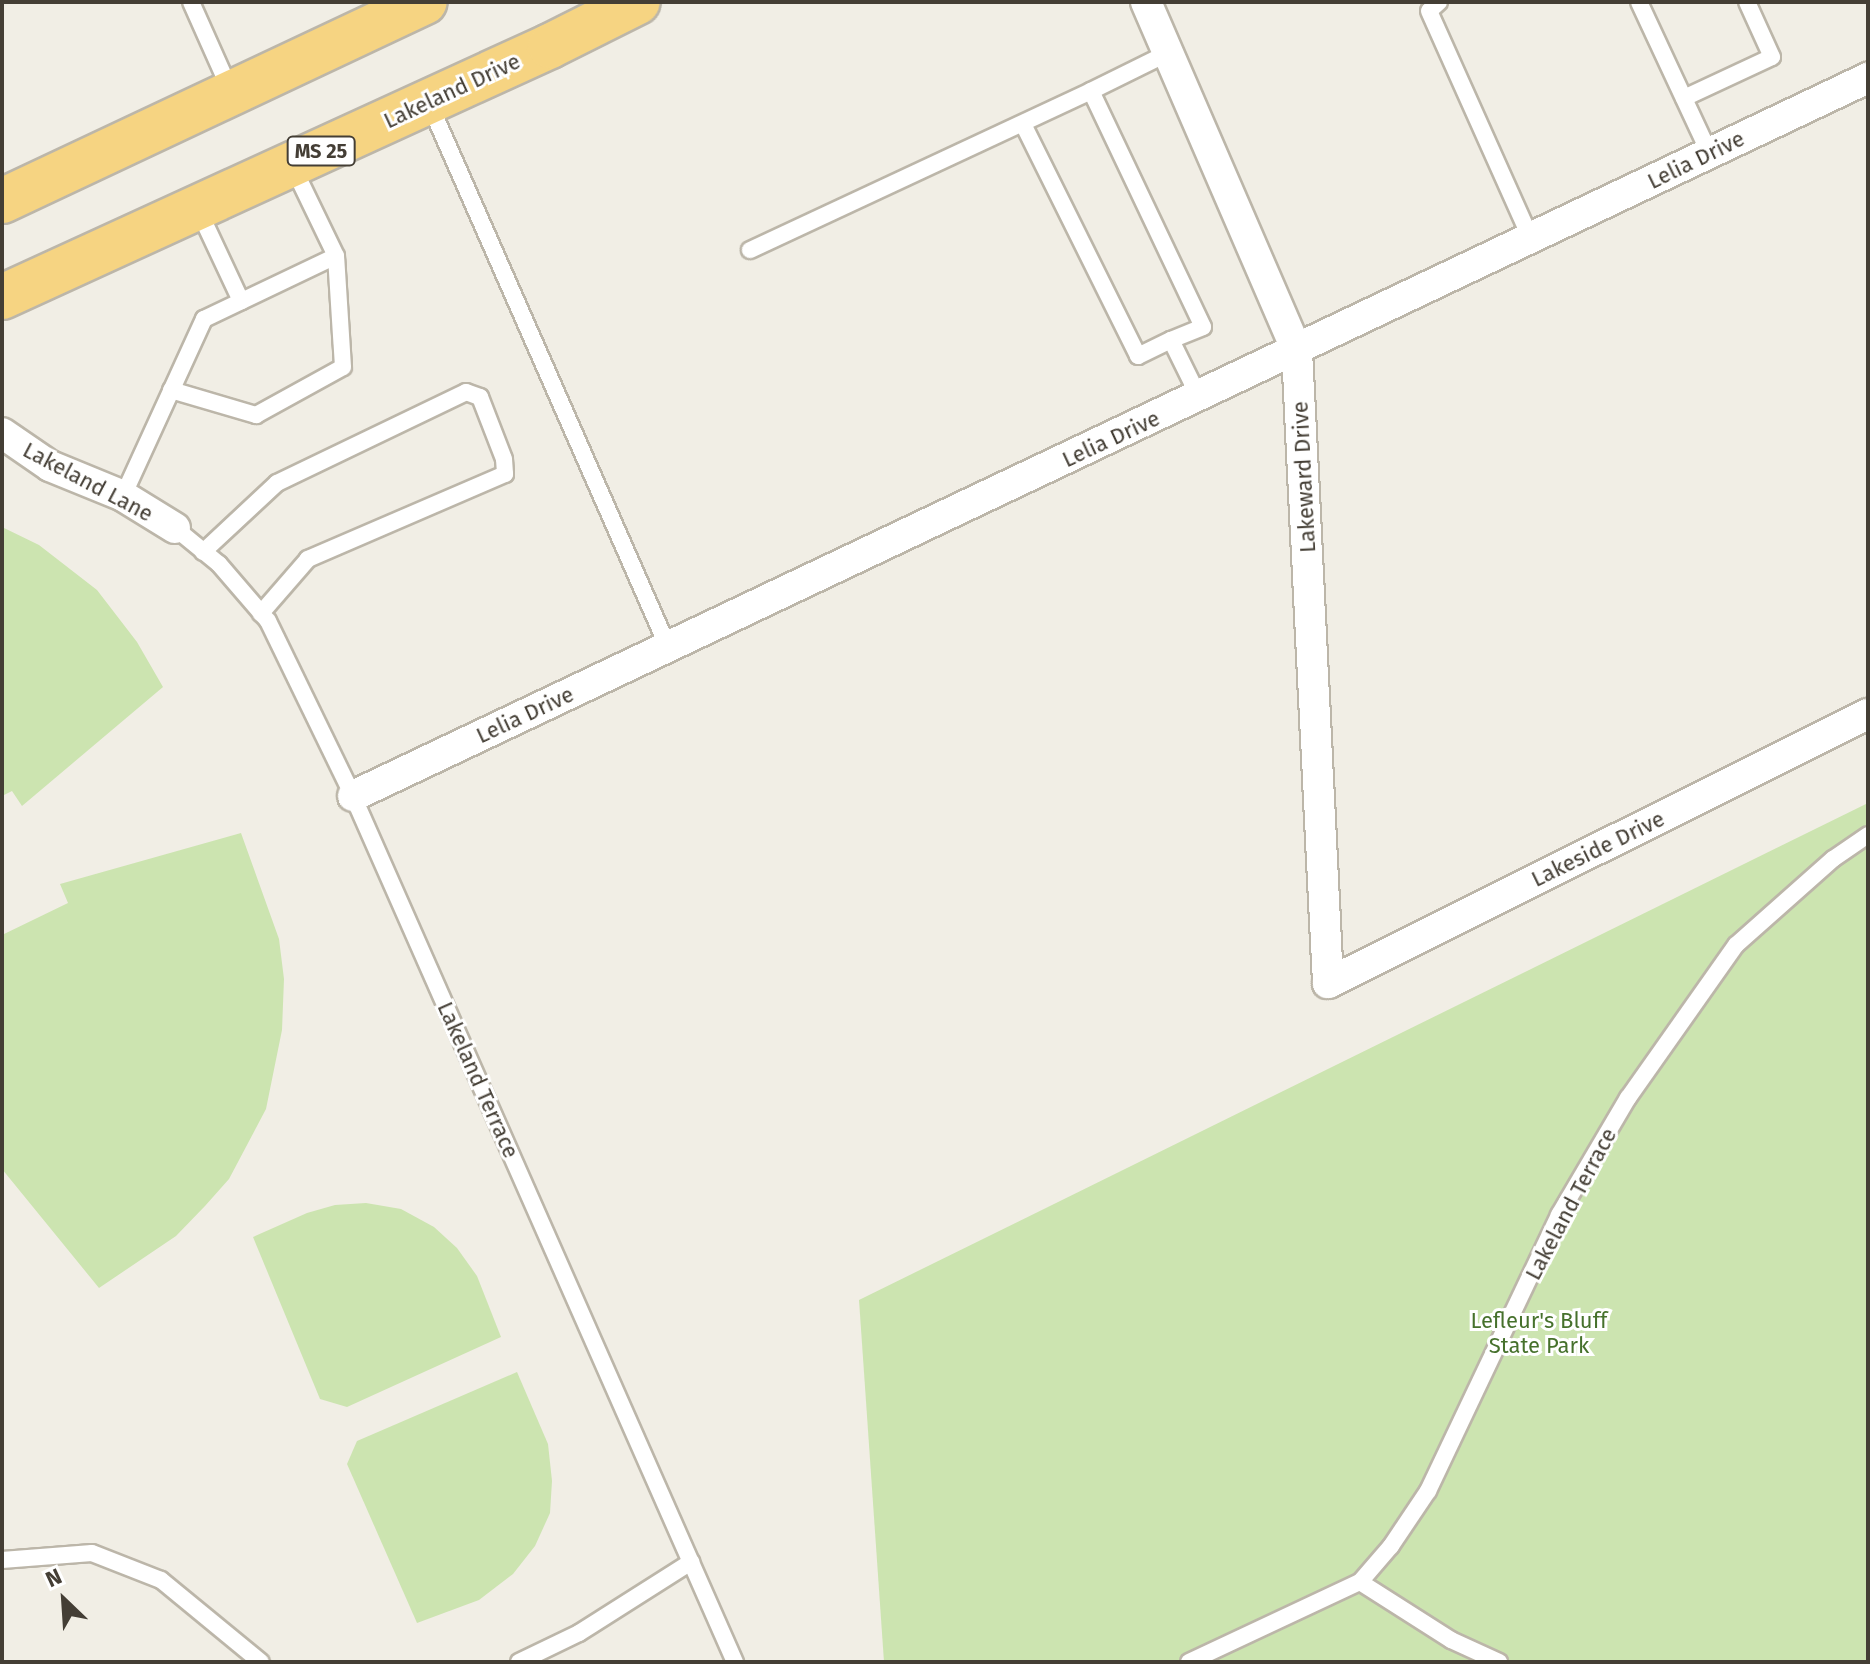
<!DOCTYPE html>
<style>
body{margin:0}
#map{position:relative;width:1870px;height:1664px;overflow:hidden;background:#f1eee5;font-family:"Fira Sans",sans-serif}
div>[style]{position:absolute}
.green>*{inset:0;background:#cce4b0}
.roads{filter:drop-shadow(2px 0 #bcb6a9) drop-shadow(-2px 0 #bcb6a9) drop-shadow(0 2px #bcb6a9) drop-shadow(0 -2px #bcb6a9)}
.service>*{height:16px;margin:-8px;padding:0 8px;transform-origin:8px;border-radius:8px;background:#fff}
.minor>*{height:30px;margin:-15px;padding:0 15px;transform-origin:15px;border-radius:15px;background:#fff}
.trunk>*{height:44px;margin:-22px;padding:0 22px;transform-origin:22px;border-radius:22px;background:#f6d482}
span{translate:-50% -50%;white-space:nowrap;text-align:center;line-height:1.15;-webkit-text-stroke:6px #fff;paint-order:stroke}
.shield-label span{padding:2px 6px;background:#fff;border:2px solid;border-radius:6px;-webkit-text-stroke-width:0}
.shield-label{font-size:20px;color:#443e35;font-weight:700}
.street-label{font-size:22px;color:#443e35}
.park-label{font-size:22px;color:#46712c}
.frame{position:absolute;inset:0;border:4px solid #443e35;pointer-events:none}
.north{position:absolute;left:24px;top:1560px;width:80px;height:80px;-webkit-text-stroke:6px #fff;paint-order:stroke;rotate:335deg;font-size:22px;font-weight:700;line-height:32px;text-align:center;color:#443e35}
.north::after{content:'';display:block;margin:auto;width:28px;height:36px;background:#443e35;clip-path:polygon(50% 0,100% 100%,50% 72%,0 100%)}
</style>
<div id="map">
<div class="green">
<div style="clip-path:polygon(2px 527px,39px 545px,97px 590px,137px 642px,163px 687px,22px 806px,12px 791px,2px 796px)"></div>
<div style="clip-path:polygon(1868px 803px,1868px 1662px,884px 1662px,859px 1300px)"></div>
<div style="clip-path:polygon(241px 833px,279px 939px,284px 979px,282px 1030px,266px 1109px,229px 1179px,205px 1206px,176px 1236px,99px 1288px,2px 1169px,2px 935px,68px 903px,60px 884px)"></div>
<div style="clip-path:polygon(366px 1203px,401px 1209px,434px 1227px,457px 1248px,477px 1276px,501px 1337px,347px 1407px,320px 1399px,253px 1237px,307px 1213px,335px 1205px)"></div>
<div style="clip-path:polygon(517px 1372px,548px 1444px,552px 1481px,550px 1513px,535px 1546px,513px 1574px,479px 1600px,417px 1623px,347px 1464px,357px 1441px)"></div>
</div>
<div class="roads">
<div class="service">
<div style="left:191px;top:2px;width:98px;rotate:66deg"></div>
<div style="left:1439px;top:2px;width:13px;rotate:138deg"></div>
<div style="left:1429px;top:11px;width:250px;rotate:65.9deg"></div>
<div style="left:1639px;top:2px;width:168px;rotate:65deg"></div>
<div style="left:1091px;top:91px;width:84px;rotate:-26.3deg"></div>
<div style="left:1684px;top:98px;width:97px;rotate:-25deg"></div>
<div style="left:1772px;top:57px;width:60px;rotate:-114.4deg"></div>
<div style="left:429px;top:103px;width:594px;rotate:66.28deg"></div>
<div style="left:1023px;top:124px;width:259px;rotate:63.6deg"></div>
<div style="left:1138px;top:356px;width:37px;rotate:-26deg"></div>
<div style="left:198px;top:209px;width:102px;rotate:64.9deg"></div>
<div style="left:750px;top:250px;width:376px;rotate:-25deg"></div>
<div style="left:1091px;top:91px;width:261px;rotate:64.6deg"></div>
<div style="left:1203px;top:327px;width:35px;rotate:158deg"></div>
<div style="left:1171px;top:340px;width:64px;rotate:63.8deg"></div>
<div style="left:171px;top:390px;width:89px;rotate:16.4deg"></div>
<div style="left:256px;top:415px;width:99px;rotate:-28.9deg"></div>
<div style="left:343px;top:367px;width:111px;rotate:-93.6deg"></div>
<div style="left:123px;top:496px;width:195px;rotate:-65.4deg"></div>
<div style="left:204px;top:319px;width:146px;rotate:-25.5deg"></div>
<div style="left:336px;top:256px;width:101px;rotate:-115.8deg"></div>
<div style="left:175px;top:528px;width:57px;rotate:39.3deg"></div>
<div style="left:219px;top:564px;width:75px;rotate:49.3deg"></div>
<div style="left:268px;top:621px;width:195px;rotate:64.1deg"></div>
<div style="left:353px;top:796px;width:947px;rotate:66.2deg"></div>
<div style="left:203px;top:552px;width:101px;rotate:-43deg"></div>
<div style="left:277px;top:483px;width:210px;rotate:-25.7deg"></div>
<div style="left:466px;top:392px;width:15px;rotate:20deg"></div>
<div style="left:480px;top:397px;width:66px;rotate:68.8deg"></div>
<div style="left:504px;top:459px;width:15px;rotate:86deg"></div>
<div style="left:505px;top:474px;width:215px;rotate:156.7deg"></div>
<div style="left:308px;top:559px;width:72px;rotate:131deg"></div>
<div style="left:2px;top:1560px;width:90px;rotate:-4.4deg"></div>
<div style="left:92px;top:1553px;width:74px;rotate:21.4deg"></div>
<div style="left:161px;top:1580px;width:129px;rotate:39.4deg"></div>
<div style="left:1360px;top:1582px;width:108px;rotate:32.5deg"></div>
<div style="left:1451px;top:1640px;width:53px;rotate:24.6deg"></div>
<div style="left:519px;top:1662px;width:67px;rotate:-25.8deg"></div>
<div style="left:579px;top:1633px;width:133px;rotate:-32.4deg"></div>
<div style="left:1189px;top:1662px;width:189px;rotate:-25.1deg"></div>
<div style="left:1360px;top:1582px;width:48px;rotate:-49.3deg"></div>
<div style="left:1391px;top:1546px;width:66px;rotate:-56.1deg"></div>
<div style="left:1428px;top:1491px;width:306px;rotate:-64.6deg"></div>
<div style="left:1559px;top:1215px;width:136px;rotate:-59.5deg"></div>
<div style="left:1628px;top:1098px;width:187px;rotate:-54.8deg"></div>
<div style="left:1736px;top:945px;width:130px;rotate:-41.6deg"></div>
<div style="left:1833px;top:859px;width:42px;rotate:-34.4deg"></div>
</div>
<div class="minor">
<div style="left:1146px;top:2px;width:380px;rotate:66.6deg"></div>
<div style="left:1297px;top:351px;width:633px;rotate:87.19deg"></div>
<div style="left:1328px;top:983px;width:603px;rotate:-26.48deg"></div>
<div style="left:2px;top:433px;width:58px;rotate:34.5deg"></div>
<div style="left:50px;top:466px;width:79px;rotate:22.3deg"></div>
<div style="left:123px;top:496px;width:61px;rotate:31.6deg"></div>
<div style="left:353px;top:796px;width:1677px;rotate:-25.36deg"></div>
</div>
<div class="trunk">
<div style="left:2px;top:201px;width:467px;rotate:-25.2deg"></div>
<div style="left:2px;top:297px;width:603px;rotate:-24.61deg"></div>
<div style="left:550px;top:46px;width:98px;rotate:-26.6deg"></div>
</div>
</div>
<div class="shield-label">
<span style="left:321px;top:151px">MS 25</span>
</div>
<div class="street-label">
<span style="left:452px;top:91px;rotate:-25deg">Lakeland Drive</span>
<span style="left:1696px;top:160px;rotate:-26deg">Lelia Drive</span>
<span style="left:1111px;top:439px;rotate:-25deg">Lelia Drive</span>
<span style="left:1304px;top:477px;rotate:-93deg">Lakeward Drive</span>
<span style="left:88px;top:482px;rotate:28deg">Lakeland Lane</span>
<span style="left:525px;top:715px;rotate:-25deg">Lelia Drive</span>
<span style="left:1598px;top:849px;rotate:-26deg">Lakeside Drive</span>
<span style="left:478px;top:1080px;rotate:66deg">Lakeland Terrace</span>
<span style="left:1571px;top:1204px;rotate:-62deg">Lakeland Terrace</span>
</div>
<div class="park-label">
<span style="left:1539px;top:1333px">Lefleur's Bluff<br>State Park</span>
</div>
<div class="frame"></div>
<div class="north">N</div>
</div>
